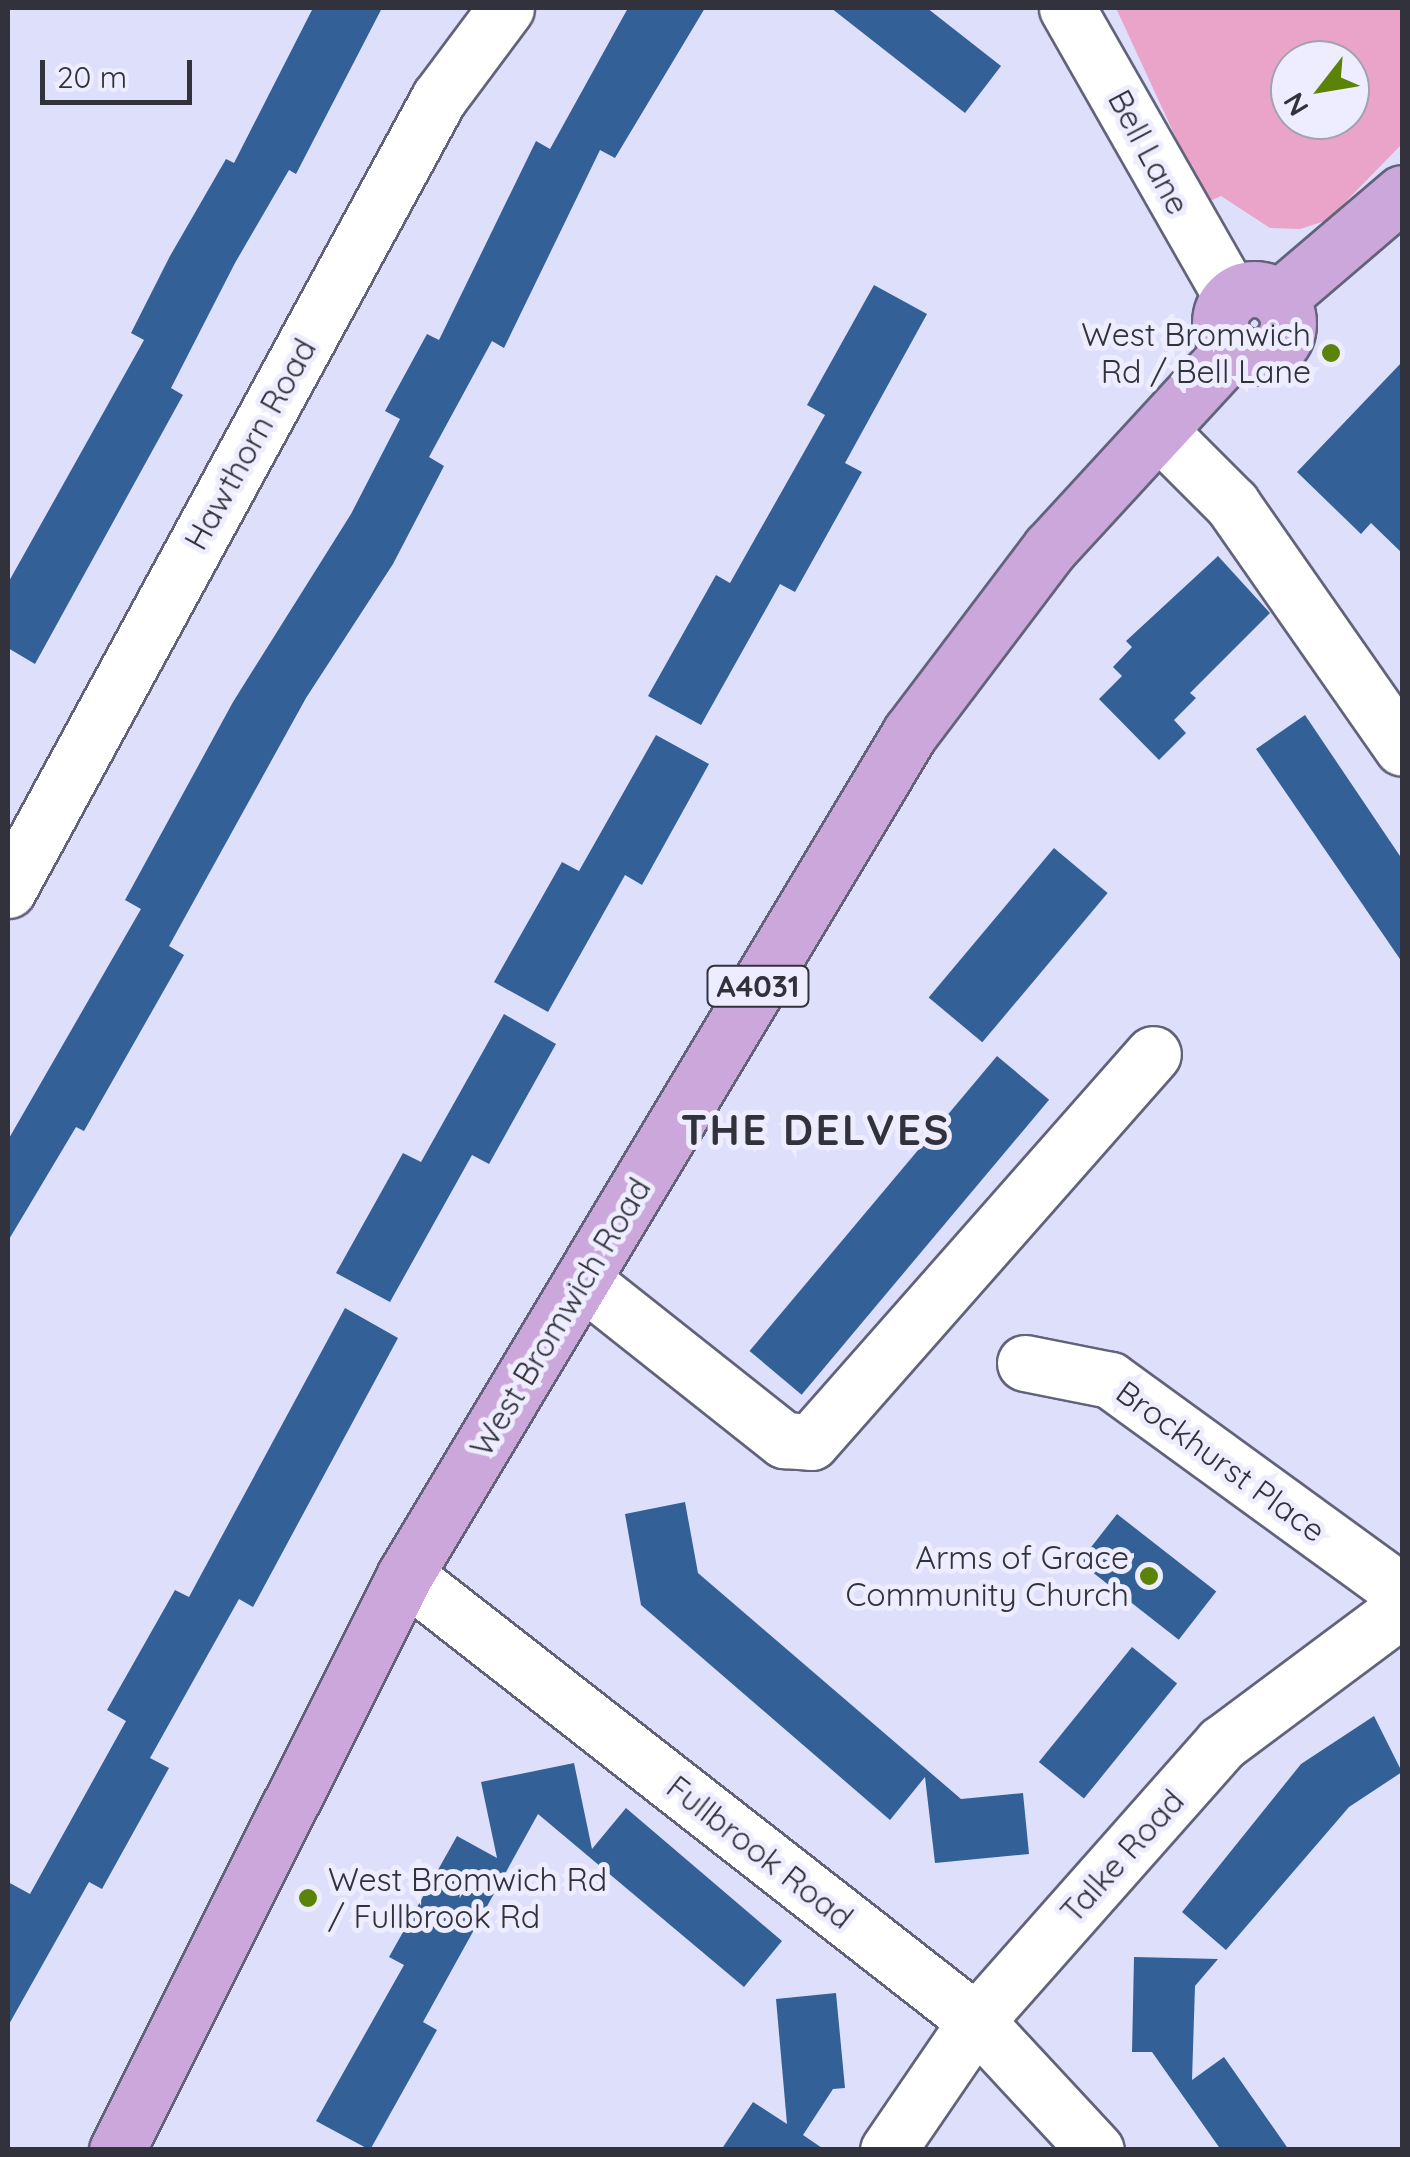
<!DOCTYPE html>
<style>
body{margin:0}
#map{position:relative;width:1410px;height:2157px;overflow:hidden;background:#dedffb;font-family:Quicksand,sans-serif}
div>[style]{position:absolute}
.green>*{inset:0;background:#eba4c9}
.building>*{inset:0;background:#336197;transform-origin:0 0}
.roads{filter:drop-shadow(2px 0 #62637b) drop-shadow(-2px 0 #62637b) drop-shadow(0 2px #62637b) drop-shadow(0 -2px #62637b)}
.minor>*{height:55px;margin:-27.5px;padding:0 27.5px;transform-origin:27.5px;border-radius:27.5px;background:#fff}
.major>*{height:55px;margin:-27.5px;padding:0 27.5px;transform-origin:27.5px;border-radius:27.5px;background:#cca7db}
.major>.ring{margin:-27.5px;padding:0;box-sizing:content-box;background:none;border:55px solid #cca7db;border-radius:50%}
.dots>*{width:28px;height:28px;translate:-50% -50%;box-sizing:border-box;border:5px solid #ededff;border-radius:50%}
span{translate:-50% -50%;white-space:nowrap;text-align:center;line-height:1.15;-webkit-text-stroke:10px #ededff;paint-order:stroke}
.shield-label span{padding:2px 8px;background:#ededff;border:2px solid;border-radius:8px;-webkit-text-stroke-width:0}
.shield-label{font-size:30px;color:#31323c;font-weight:700}
.street-label{font-size:32px;color:#31323c}
.poi-label{font-size:32px;color:#31323c}
.right{translate:-100% -50%;text-align:right}
.left{translate:0 -50%;text-align:left}
.district-label{font-size:42px;color:#31323c;font-weight:700;letter-spacing:2.5px}
.frame{position:absolute;inset:0;border:10px solid #31323c;pointer-events:none}
.north{position:absolute;left:1270px;top:40px;width:100px;height:100px;box-sizing:border-box;background:#ededff;border:2px solid #a2a2b1;border-radius:50%;rotate:239deg;font-size:28px;font-weight:700;line-height:40px;text-align:center;color:#31323c}
.north::after{content:'';display:block;margin:auto;width:35px;height:45px;background:#5b8307;clip-path:polygon(50% 0,100% 100%,50% 72%,0 100%)}
.scale{position:absolute;left:40px;top:60px;width:152px;height:45px;box-sizing:border-box;border:5px solid #31323c;border-top:0;padding-left:12px;font-size:30px;line-height:35px;white-space:nowrap;color:#31323c;-webkit-text-stroke:8px #ededff;paint-order:stroke}
</style>
<div id="map">
<div class="green">
<div style="clip-path:polygon(evenodd,1116px 8px,1402px 8px,1402px 144px,1328px 220px,1300px 229px,1270px 228px,1221px 196px,1206px 203px,1116px 8px,1290px 60px,1350px 60px,1350px 120px,1290px 120px,1290px 60px)"></div>
</div>
<div class="building">
<div style="clip-path:polygon(313px 8px,382px 8px,296px 174px,289px 170px,235px 263px,171px 388px,183px 395px,35px 664px,8px 648px,8px 583px,144px 340px,131px 333px,170px 256px,226px 159px,234px 163px)"></div>
<div style="clip-path:polygon(628px 8px,705px 8px,615px 158px,600px 150px,504px 348px,492px 341px,429px 457px,444px 466px,393px 564px,306px 698px,169px 946px,184px 955px,84px 1131px,76px 1127px,8px 1241px,8px 1140px,141px 909px,125px 900px,233px 702px,351px 514px,400px 419px,385px 411px,427px 334px,439px 340px,536px 141px,550px 149px)"></div>
<div style="clip-path:polygon(831px 8px,927px 8px,1001px 66px,965px 113px)"></div>
<div style="clip-path:polygon(874px 285px,927px 314px,845px 463px,862px 472px,795px 592px,780px 584px,701px 725px,648px 696px,716px 575px,730px 583px,825px 415px,807px 405px)"></div>
<div style="clip-path:polygon(1402px 362px,1402px 553px,1371px 523px,1361px 534px,1297px 472px)"></div>
<div style="clip-path:polygon(1218px 556px,1270px 613px,1190px 693px,1196px 698px,1174px 720px,1186px 733px,1159px 760px,1099px 699px,1122px 676px,1113px 667px,1132px 647px,1126px 641px)"></div>
<div style="clip-path:polygon(1305px 715px,1402px 859px,1402px 962px,1256px 749px)"></div>
<div style="clip-path:polygon(656px 735px,709px 764px,642px 885px,625px 875px,548px 1012px,494px 982px,562px 862px,579px 871px)"></div>
<div style="left:1054px;top:848px;width:70px;height:195px;rotate:40deg"></div>
<div style="clip-path:polygon(504px 1014px,556px 1044px,489px 1164px,472px 1155px,390px 1302px,336px 1273px,403px 1153px,421px 1162px)"></div>
<div style="left:997px;top:1056px;width:68px;height:385px;rotate:40deg"></div>
<div style="clip-path:polygon(345px 1308px,398px 1338px,253px 1607px,239px 1599px,150px 1758px,169px 1768px,102px 1889px,89px 1882px,8px 2026px,8px 1882px,30px 1894px,126px 1721px,107px 1710px,175px 1590px,189px 1597px)"></div>
<div style="clip-path:polygon(685px 1502px,698px 1573px,961px 1799px,1023px 1793px,1029px 1854px,935px 1863px,925px 1777px,890px 1820px,641px 1605px,625px 1514px)"></div>
<div style="left:1117px;top:1514px;width:126px;height:61px;rotate:38deg"></div>
<div style="left:1132px;top:1647px;width:58px;height:148px;rotate:39deg"></div>
<div style="clip-path:polygon(1374px 1716px,1402px 1772px,1349px 1807px,1226px 1950px,1182px 1912px,1301px 1764px)"></div>
<div style="clip-path:polygon(574px 1763px,592px 1849px,626px 1808px,782px 1941px,744px 1987px,538px 1814px,423px 2022px,437px 2030px,370px 2150px,316px 2121px,404px 1965px,389px 1957px,457px 1836px,497px 1858px,481px 1782px)"></div>
<div style="clip-path:polygon(1134px 1957px,1218px 1959px,1195px 1986px,1192px 2080px,1224px 2057px,1289px 2150px,1221px 2150px,1152px 2052px,1132px 2052px)"></div>
<div style="clip-path:polygon(836px 1993px,845px 2088px,833px 2089px,803px 2135px,825px 2150px,721px 2150px,753px 2102px,787px 2124px,776px 1999px)"></div>
</div>
<div class="roads">
<div class="minor">
<div style="left:1067px;top:8px;width:333px;rotate:60.3deg"></div>
<div style="left:1163px;top:435px;width:98px;rotate:45deg"></div>
<div style="left:1232px;top:504px;width:297px;rotate:55.1deg"></div>
<div style="left:8px;top:890px;width:902px;rotate:-61.45deg"></div>
<div style="left:439px;top:98px;width:112px;rotate:-53.3deg"></div>
<div style="left:582px;top:1280px;width:258px;rotate:38.4deg"></div>
<div style="left:784px;top:1440px;width:27px;rotate:4deg"></div>
<div style="left:811px;top:1442px;width:517px;rotate:-48.61deg"></div>
<div style="left:1025px;top:1363px;width:87px;rotate:11.3deg"></div>
<div style="left:1110px;top:1380px;width:361px;rotate:36deg"></div>
<div style="left:405px;top:1575px;width:725px;rotate:37.99deg"></div>
<div style="left:976px;top:2021px;width:176px;rotate:47.1deg"></div>
<div style="left:888px;top:2150px;width:156px;rotate:-55.7deg"></div>
<div style="left:976px;top:2021px;width:371px;rotate:-48.5deg"></div>
<div style="left:1222px;top:1743px;width:224px;rotate:-36.7deg"></div>
</div>
<div class="major">
<div class="ring" style="left:1220px;top:289px;width:13px;height:13px"></div>
<div style="left:1278px;top:299px;width:163px;rotate:-40.5deg"></div>
<div style="left:117px;top:2150px;width:643px;rotate:-63.4deg"></div>
<div style="left:405px;top:1575px;width:982px;rotate:-59.05deg"></div>
<div style="left:910px;top:733px;width:232px;rotate:-52.9deg"></div>
<div style="left:1050px;top:548px;width:270px;rotate:-47.4deg"></div>
</div>
</div>
<div class="dots">
<div style="left:1331px;top:353px;background:#5b8307"></div>
<div style="left:1149px;top:1576px;background:#5b8307"></div>
<div style="left:308px;top:1898px;background:#5b8307"></div>
</div>
<div class="shield-label">
<span style="left:758px;top:986px">A4031</span>
</div>
<div class="street-label">
<span style="left:1149px;top:152px;rotate:62deg">Bell Lane</span>
<span style="left:250px;top:444px;rotate:-61deg">Hawthorn Road</span>
<span style="left:560px;top:1317px;rotate:-59deg">West Bromwich Road</span>
<span style="left:1221px;top:1461px;rotate:36deg">Brockhurst Place</span>
<span style="left:760px;top:1852px;rotate:38deg">Fullbrook Road</span>
<span style="left:1122px;top:1856px;rotate:-48deg">Talke Road</span>
</div>
<div class="poi-label">
<span class="right" style="left:1311px;top:353px">West Bromwich<br>Rd / Bell Lane</span>
<span class="right" style="left:1129px;top:1576px">Arms of Grace<br>Community Church</span>
<span class="left" style="left:328px;top:1898px">West Bromwich Rd<br>/ Fullbrook Rd</span>
</div>
<div class="district-label">
<span style="left:816px;top:1130px">THE DELVES</span>
</div>
<div class="frame"></div>
<div class="north">N</div>
<div class="scale">20 m</div>
</div>
